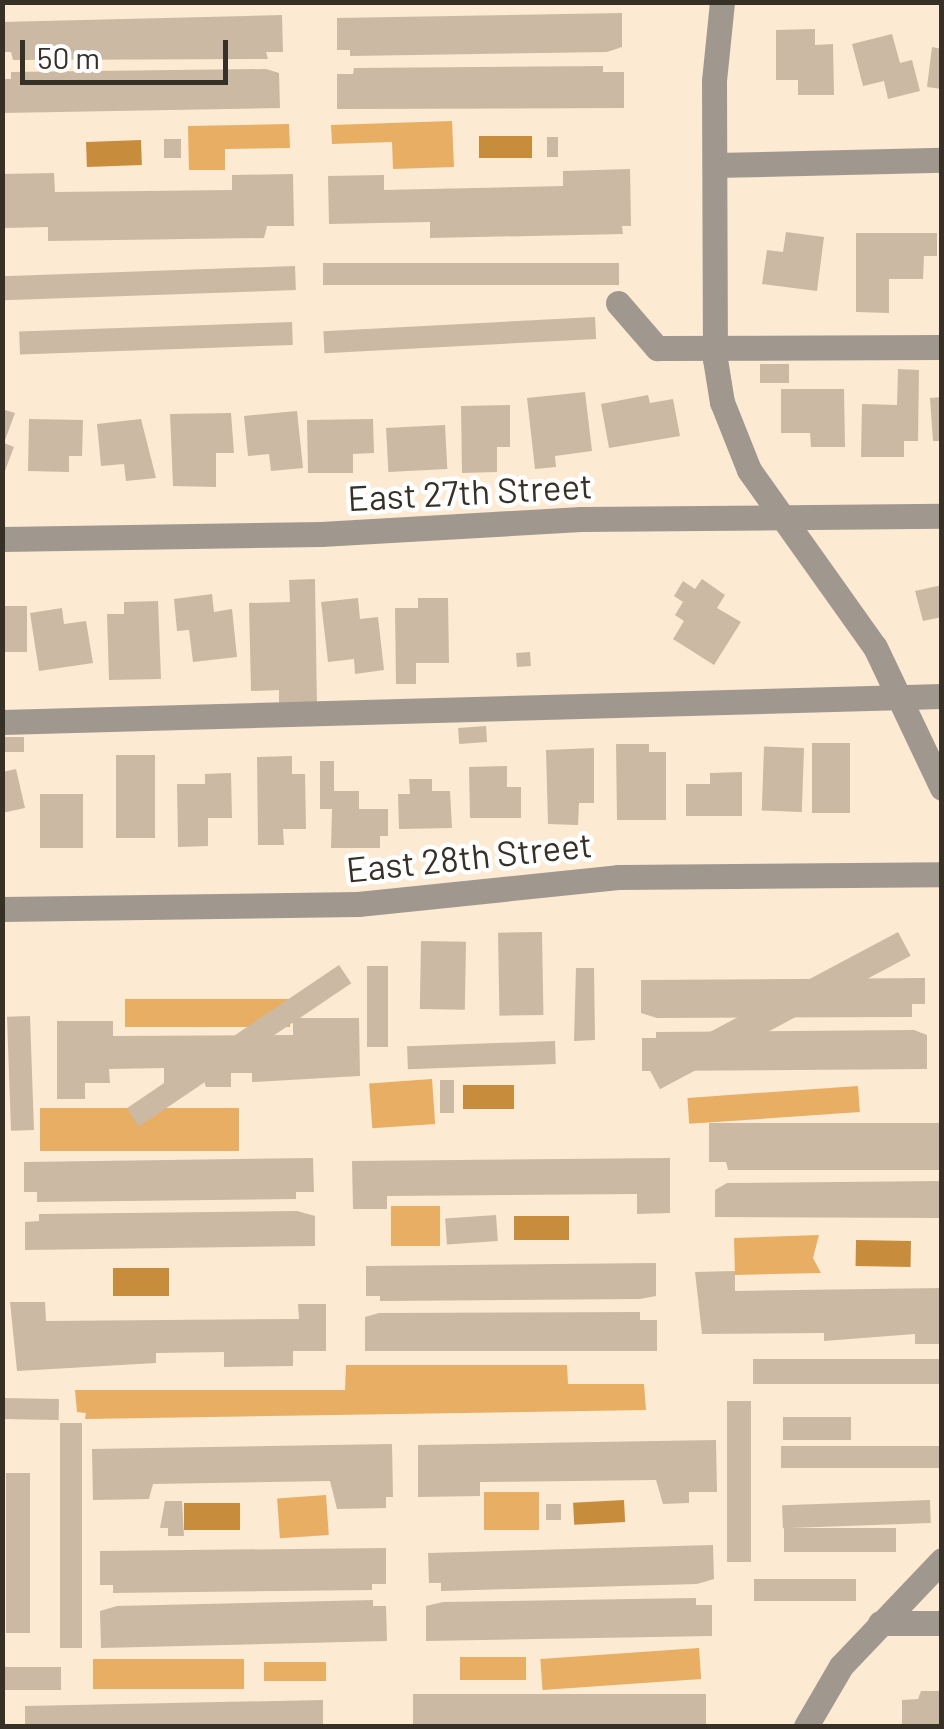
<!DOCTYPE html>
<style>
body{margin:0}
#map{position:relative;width:944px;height:1729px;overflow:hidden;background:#fdead3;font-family:Barlow,sans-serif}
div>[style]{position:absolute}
.green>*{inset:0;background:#e7ae64;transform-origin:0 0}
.water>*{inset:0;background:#c78d3c;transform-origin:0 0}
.building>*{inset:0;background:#ccb9a3;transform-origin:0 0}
.minor>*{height:25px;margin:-12.5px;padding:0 12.5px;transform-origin:12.5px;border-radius:12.5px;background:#a0988f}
span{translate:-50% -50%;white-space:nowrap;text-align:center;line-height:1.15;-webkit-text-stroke:9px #fff;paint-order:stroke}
.street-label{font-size:35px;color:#373027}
.frame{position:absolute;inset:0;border:5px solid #373027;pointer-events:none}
.scale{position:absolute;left:20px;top:40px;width:208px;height:45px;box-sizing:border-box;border:5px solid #373027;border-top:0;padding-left:12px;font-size:30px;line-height:35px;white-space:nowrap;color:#373027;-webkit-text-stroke:8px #fff;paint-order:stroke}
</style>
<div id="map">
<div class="green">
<div style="clip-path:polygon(452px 121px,454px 167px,393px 169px,392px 142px,332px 144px,331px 125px)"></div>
<div style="clip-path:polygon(289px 124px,290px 148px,225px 149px,225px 170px,189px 170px,188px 126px)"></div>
<div style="left:290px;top:999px;width:28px;height:165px;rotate:90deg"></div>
<div style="left:432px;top:1079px;width:45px;height:63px;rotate:86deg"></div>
<div style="left:858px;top:1086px;width:26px;height:171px;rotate:86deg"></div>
<div style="left:239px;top:1108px;width:43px;height:199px;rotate:90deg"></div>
<div style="left:391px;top:1206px;width:49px;height:40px"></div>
<div style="clip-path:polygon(819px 1235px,813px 1258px,821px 1273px,735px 1275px,734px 1238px)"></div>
<div style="clip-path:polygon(346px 1365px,567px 1365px,568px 1384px,644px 1384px,646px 1410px,85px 1419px,86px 1413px,77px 1412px,75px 1390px,345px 1390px)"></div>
<div style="left:484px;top:1492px;width:55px;height:38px"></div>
<div style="left:326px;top:1495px;width:40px;height:49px;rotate:86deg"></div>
<div style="left:699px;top:1648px;width:31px;height:159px;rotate:86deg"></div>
<div style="left:526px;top:1657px;width:23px;height:66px;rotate:90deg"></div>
<div style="left:93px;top:1659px;width:151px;height:30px"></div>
<div style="left:326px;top:1662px;width:19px;height:62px;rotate:90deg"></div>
</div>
<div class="water">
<div style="left:479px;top:136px;width:53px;height:22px"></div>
<div style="left:141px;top:140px;width:25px;height:55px;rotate:88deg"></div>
<div style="left:514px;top:1085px;width:24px;height:51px;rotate:90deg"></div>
<div style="left:569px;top:1216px;width:24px;height:55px;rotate:90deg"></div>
<div style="left:856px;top:1240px;width:55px;height:26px;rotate:1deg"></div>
<div style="left:113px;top:1268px;width:56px;height:28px"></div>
<div style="left:624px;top:1500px;width:22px;height:51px;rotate:87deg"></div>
<div style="left:240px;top:1503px;width:27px;height:56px;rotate:90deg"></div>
</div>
<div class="building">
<div style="clip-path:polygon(622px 13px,622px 47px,607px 52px,350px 56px,350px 50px,337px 50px,337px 18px)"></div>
<div style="clip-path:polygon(282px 15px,283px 52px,266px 52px,268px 59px,13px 60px,11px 52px,2px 52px,2px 22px)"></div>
<div style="clip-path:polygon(815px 29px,815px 45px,833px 44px,834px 95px,798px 95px,798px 80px,776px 80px,776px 30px)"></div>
<div style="clip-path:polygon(892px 34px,900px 63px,912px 60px,920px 91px,888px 99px,884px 81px,863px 86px,852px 44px)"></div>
<div style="clip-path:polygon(932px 47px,942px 49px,942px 89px,927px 87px)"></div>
<div style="clip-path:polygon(603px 66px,603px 72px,624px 72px,624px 108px,337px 109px,337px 74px,353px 74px,354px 68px)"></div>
<div style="clip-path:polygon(266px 69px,279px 73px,280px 108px,2px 113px,2px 79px,11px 79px,11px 72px)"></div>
<div style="left:547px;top:137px;width:11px;height:20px"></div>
<div style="left:164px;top:139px;width:17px;height:19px"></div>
<div style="clip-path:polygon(630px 169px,631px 226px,622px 226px,623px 234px,430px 238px,430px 222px,329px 224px,328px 176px,384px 175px,384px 190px,563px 186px,563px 171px)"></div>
<div style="clip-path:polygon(54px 173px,55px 192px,232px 190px,232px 175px,293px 174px,294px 226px,267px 226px,264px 238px,48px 241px,48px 227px,2px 228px,2px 174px)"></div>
<div style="clip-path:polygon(786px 232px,824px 237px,817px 291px,762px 284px,767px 250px,783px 252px)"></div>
<div style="clip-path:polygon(856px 233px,937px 233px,937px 256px,924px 256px,923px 279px,889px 279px,889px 313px,856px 312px)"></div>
<div style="left:619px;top:263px;width:22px;height:296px;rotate:90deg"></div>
<div style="left:295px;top:266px;width:24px;height:293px;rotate:88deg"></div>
<div style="left:595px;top:317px;width:22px;height:272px;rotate:87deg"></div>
<div style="left:292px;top:322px;width:23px;height:273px;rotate:88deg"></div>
<div style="left:760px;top:364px;width:29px;height:19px"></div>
<div style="clip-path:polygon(898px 369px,919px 370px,918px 441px,904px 441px,904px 457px,861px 457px,862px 404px,897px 405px)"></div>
<div style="clip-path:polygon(781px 389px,844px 389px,845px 447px,811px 447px,810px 433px,781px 433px)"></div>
<div style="clip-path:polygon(585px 392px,592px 451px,555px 456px,556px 467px,535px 469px,527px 398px)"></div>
<div style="clip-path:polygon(648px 395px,650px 403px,673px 399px,680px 436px,609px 448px,601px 404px)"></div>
<div style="clip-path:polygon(942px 397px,942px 441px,933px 441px,930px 398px)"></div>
<div style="clip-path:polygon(510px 405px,510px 447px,497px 447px,497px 472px,462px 473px,461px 406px)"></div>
<div style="clip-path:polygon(2px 409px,15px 413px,4px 443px,14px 447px,3px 476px)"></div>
<div style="clip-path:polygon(297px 411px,303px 468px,271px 471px,269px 454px,248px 456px,244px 416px)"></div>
<div style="clip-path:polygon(231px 413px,234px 453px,216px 453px,216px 487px,173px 486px,170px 414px)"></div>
<div style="clip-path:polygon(29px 419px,83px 420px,82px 456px,69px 456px,69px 472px,28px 471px)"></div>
<div style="clip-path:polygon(141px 419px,156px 478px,126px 481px,124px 464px,101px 466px,97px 424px)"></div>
<div style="clip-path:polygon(373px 419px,374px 453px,353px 454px,353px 473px,308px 473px,307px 420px)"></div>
<div style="left:445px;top:425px;width:44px;height:59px;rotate:87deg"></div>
<div style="clip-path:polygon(315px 579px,317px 707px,279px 708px,279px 690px,251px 691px,249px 603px,290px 602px,289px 580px)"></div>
<div style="clip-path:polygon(702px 579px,725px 595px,717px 608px,741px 622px,714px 665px,673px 639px,684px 621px,675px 615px,683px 602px,674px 596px,683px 581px,695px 589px)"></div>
<div style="clip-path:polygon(942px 585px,942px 617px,923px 621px,915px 591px)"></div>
<div style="clip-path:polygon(212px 594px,214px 612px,232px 609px,237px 657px,193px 662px,189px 630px,177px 631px,174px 599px)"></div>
<div style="clip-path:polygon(358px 598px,360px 619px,378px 617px,384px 670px,355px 674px,354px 659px,328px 662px,321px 602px)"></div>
<div style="clip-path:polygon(418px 598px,448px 598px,449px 663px,416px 663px,416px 684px,396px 684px,395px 608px,418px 608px)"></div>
<div style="clip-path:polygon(158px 601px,161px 679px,109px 680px,107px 614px,124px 614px,124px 602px)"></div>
<div style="left:2px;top:606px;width:25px;height:46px"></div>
<div style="clip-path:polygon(62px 608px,64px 624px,86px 621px,93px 663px,39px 671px,30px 613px)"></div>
<div style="left:530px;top:652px;width:14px;height:14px;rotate:86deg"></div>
<div style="left:486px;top:726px;width:16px;height:28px;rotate:86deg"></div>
<div style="left:2px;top:737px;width:22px;height:15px"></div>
<div style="left:812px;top:743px;width:38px;height:70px"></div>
<div style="clip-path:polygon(616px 744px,649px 744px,649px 752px,666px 752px,666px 820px,617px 820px)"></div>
<div style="clip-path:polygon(594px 748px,594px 803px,579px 803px,578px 825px,548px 824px,546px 750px)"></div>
<div style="left:804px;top:748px;width:64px;height:40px;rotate:92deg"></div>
<div style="left:116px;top:755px;width:39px;height:83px"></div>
<div style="clip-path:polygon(292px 756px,292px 774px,305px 774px,306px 829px,283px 829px,284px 845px,258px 845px,257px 757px)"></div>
<div style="clip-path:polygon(320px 761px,334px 761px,334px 791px,359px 791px,359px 809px,388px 809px,388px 836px,380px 836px,380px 848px,331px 848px,332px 809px,320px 809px)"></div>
<div style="clip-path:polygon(507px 766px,507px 787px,521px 787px,521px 818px,470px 818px,469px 767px)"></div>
<div style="clip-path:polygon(16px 769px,25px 808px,2px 813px,2px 772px)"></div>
<div style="clip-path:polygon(742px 772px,742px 816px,686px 816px,686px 784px,710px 784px,710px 773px)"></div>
<div style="clip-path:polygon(231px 773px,232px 818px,208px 818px,208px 846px,178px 847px,177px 784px,205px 784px,205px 774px)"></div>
<div style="clip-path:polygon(409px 779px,432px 779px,432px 791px,450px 791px,452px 828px,399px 829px,398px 794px,410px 794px)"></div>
<div style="left:40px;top:794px;width:43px;height:54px"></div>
<div style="left:542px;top:932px;width:83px;height:44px;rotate:89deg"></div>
<div style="left:898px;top:932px;width:27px;height:284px;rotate:62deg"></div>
<div style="left:421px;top:941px;width:45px;height:68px;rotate:1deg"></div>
<div style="left:339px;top:965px;width:22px;height:256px;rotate:56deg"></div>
<div style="left:367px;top:966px;width:21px;height:81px"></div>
<div style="clip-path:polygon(576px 968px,594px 968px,595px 1040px,574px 1041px)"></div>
<div style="clip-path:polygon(925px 978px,925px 1004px,912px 1004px,912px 1017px,657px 1018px,641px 1013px,641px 980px)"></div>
<div style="left:30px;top:1016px;width:114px;height:23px;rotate:88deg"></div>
<div style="clip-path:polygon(293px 1018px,359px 1018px,360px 1076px,252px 1082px,252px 1073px,231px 1073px,231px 1087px,206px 1087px,204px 1081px,164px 1087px,164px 1068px,109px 1069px,110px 1083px,85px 1083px,85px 1099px,57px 1099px,57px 1021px,113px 1021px,113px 1036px,293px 1035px)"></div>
<div style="clip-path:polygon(914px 1030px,927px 1035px,927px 1069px,642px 1071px,642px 1038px,656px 1038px,656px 1032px)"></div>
<div style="left:555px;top:1041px;width:23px;height:148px;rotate:88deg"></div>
<div style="left:440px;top:1080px;width:14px;height:33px"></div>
<div style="clip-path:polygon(709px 1123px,942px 1123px,942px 1170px,728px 1170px,726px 1162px,709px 1162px)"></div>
<div style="clip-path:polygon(313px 1158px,314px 1192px,296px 1192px,296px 1199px,37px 1202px,37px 1192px,24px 1192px,24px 1162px)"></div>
<div style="clip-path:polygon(670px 1158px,670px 1213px,637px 1214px,637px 1194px,387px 1196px,387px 1209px,353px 1209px,352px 1161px)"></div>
<div style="clip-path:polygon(942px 1181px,942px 1218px,715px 1217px,715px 1190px,727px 1183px)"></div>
<div style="clip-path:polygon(297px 1211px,315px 1216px,315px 1246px,25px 1250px,25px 1222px,39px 1221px,39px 1214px)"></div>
<div style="left:496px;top:1215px;width:26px;height:51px;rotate:86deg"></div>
<div style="clip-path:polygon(656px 1263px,656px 1296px,640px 1299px,380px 1301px,380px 1296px,366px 1296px,366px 1266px)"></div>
<div style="clip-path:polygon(735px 1271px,735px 1291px,942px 1288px,942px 1344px,915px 1344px,915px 1334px,824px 1341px,824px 1333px,702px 1334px,695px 1272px)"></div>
<div style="clip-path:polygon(10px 1302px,45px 1302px,46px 1321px,299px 1319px,298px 1304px,326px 1304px,326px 1351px,293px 1351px,293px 1366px,224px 1367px,224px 1352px,156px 1353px,156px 1363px,17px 1371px)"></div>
<div style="clip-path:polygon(640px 1312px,640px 1320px,657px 1320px,657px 1351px,365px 1351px,365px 1317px,379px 1313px)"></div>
<div style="left:942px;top:1359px;width:25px;height:189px;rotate:90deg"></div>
<div style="left:2px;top:1398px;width:57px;height:21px;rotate:1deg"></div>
<div style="left:727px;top:1401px;width:24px;height:161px"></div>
<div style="left:783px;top:1417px;width:68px;height:23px"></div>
<div style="left:60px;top:1423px;width:22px;height:225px"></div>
<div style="clip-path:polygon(716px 1440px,717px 1492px,689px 1492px,689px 1503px,663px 1504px,656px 1480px,480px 1482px,480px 1496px,418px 1497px,418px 1445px)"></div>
<div style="clip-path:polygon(392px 1444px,393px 1497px,386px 1497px,386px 1508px,337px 1509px,330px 1481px,153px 1484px,149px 1499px,93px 1500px,92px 1449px)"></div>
<div style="left:942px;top:1446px;width:22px;height:161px;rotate:90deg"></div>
<div style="left:6px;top:1473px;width:24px;height:160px"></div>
<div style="left:930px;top:1500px;width:23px;height:148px;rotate:88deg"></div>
<div style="clip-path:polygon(165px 1501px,182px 1501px,184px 1536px,168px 1536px,168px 1528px,160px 1528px)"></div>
<div style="left:546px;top:1504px;width:15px;height:16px"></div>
<div style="left:896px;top:1528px;width:24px;height:112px;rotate:90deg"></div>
<div style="clip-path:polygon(713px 1545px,714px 1579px,697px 1584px,441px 1591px,441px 1583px,429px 1583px,428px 1553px)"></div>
<div style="clip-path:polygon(386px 1548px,386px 1584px,372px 1584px,372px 1590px,113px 1593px,113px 1585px,100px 1585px,100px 1551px)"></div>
<div style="left:856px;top:1579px;width:22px;height:102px;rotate:90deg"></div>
<div style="clip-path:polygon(696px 1598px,696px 1605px,712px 1605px,712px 1636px,426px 1641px,426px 1606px,443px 1602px)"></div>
<div style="clip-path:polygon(373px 1600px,373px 1606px,386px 1606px,387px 1641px,101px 1648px,100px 1611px,117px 1606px)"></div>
<div style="left:61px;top:1667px;width:23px;height:59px;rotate:90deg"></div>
<div style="clip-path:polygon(921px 1691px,942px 1691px,942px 1726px,902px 1726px,902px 1700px,918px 1699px)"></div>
<div style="left:706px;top:1694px;width:32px;height:293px;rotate:90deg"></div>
<div style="clip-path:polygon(323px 1700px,323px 1726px,25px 1726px,25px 1706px)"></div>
</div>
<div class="minor">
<div style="left:722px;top:2px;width:79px;rotate:95.8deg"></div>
<div style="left:714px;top:81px;width:278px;rotate:89.8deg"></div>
<div style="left:715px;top:359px;width:44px;rotate:80.8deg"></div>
<div style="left:722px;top:402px;width:73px;rotate:68.3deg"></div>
<div style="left:749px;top:470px;width:217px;rotate:54.6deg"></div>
<div style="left:875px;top:647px;width:156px;rotate:64.6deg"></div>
<div style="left:715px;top:165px;width:227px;rotate:-1.3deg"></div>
<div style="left:618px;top:303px;width:60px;rotate:49.1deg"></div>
<div style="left:657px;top:348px;width:285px;rotate:-0.2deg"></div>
<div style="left:2px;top:539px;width:319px;rotate:-0.9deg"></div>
<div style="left:321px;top:534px;width:260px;rotate:-3.3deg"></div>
<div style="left:581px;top:519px;width:361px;rotate:-0.5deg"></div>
<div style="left:2px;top:722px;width:940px;rotate:-1.58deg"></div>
<div style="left:2px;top:909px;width:356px;rotate:-0.8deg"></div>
<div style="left:358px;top:904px;width:261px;rotate:-5.9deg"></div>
<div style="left:618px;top:877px;width:324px;rotate:-0.5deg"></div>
<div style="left:880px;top:1623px;width:62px"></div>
<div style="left:806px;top:1726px;width:69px;rotate:-59.7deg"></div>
<div style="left:841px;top:1666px;width:146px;rotate:-46.4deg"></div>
</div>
<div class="street-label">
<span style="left:470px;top:491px;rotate:-3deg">East 27th Street</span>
<span style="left:469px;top:856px;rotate:-6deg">East 28th Street</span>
</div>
<div class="frame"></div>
<div class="scale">50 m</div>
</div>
